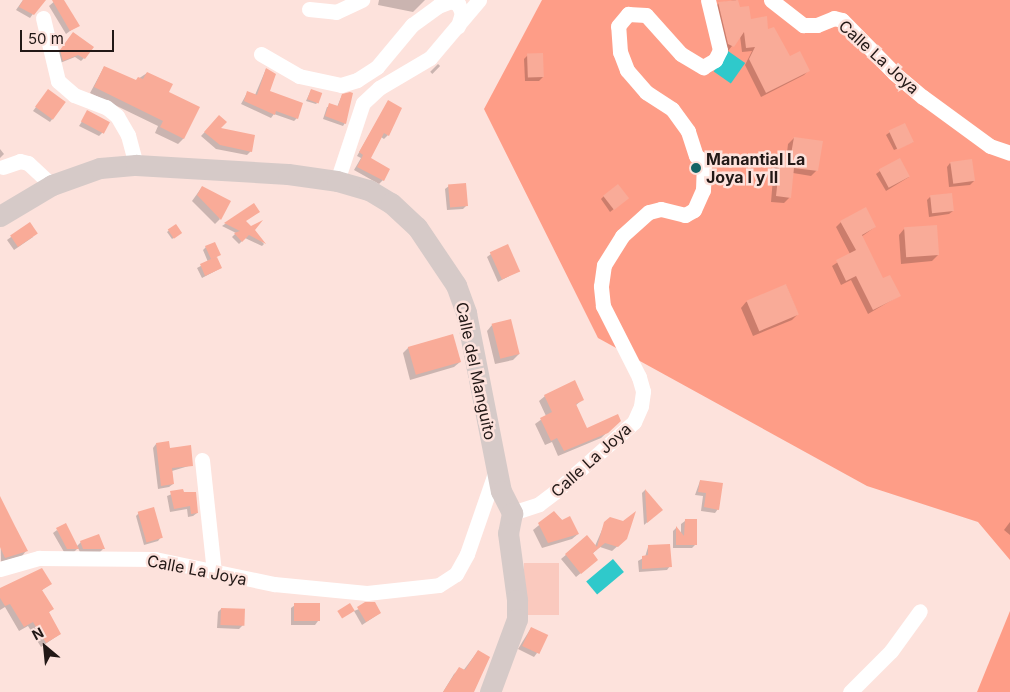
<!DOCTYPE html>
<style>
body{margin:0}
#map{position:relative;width:1010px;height:692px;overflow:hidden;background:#fde2dc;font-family:Inter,sans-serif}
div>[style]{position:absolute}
.green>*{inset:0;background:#fac9be;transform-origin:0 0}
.forest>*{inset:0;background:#fe9d87}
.water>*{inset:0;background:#2fc9cb;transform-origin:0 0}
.shadow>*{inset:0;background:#0003;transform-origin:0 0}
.building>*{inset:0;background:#f9ab98;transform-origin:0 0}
.minor>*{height:15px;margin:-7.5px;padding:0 7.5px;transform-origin:7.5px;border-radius:7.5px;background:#fff}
.secondary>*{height:21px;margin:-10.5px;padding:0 10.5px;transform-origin:10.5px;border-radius:10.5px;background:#d6cac8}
.dots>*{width:14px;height:14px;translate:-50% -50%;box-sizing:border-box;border:2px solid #fde2dc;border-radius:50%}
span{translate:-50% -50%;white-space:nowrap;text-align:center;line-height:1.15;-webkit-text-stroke:5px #fde2dc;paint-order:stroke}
.street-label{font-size:16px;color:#221816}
.poi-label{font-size:16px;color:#221816;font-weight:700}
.left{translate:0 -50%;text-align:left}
.north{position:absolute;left:20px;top:622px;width:50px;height:50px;-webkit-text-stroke:4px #fde2dc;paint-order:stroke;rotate:332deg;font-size:14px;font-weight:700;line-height:20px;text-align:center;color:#221816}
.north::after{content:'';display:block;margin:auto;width:18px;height:22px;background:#221816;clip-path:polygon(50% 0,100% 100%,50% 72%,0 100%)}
.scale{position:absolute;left:20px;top:30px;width:94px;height:22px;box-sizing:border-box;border:2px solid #221816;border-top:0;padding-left:6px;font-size:15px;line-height:18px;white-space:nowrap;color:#221816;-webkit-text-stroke:4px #fde2dc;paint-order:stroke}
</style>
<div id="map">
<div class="green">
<div style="left:524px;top:563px;width:35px;height:52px"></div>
</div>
<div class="forest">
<div style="clip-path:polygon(542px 0,1010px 0,1010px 560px,978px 522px,867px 486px,598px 338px,484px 109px)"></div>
<div style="clip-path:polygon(1010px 611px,1010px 692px,977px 692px)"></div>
</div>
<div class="water">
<div style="left:728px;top:51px;width:21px;height:25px;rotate:35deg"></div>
<div style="left:613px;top:559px;width:17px;height:35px;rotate:50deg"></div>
</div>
<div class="shadow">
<div style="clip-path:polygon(23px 0,43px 0,30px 18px,16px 10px)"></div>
<div style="clip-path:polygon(56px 0,63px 0,78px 25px,66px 34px,49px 6px)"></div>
<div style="clip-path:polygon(379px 0,425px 0,413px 12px,378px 5px)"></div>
<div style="clip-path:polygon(736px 0,739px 9px,750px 20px,767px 31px,790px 57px,809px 70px,804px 75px,761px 97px,745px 65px,752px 51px,742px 52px,740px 36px,728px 51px,724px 48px,714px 8px,719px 3px)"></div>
<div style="clip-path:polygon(70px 37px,84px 58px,81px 61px,75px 57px,60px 63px,58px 54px)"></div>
<div style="clip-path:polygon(528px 55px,543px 77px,539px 81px,525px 81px,524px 59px)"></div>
<div style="left:438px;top:64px;width:3px;height:11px;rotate:45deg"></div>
<div style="clip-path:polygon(104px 67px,135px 81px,147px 73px,167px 93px,198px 108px,183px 139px,178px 144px,155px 133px,158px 126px,90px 93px)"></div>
<div style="clip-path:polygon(266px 69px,268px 92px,297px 118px,294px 121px,274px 114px,271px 118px,241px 104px,247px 93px,255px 95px)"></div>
<div style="clip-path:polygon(311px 90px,317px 103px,316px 104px,306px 101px)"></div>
<div style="clip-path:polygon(48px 91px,53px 118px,50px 122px,33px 111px)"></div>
<div style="clip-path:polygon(342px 95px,345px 123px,343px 126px,323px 119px,327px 107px,337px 107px)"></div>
<div style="clip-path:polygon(388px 102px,388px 135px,384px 139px,381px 137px,369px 159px,383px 180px,379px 184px,354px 170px,361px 158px,357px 156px)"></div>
<div style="clip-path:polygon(88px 112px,103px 132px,99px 136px,79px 126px)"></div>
<div style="clip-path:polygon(219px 117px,219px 129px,251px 151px,247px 155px,216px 149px,201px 136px)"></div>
<div style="clip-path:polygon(890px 132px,913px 142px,894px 150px,886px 135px)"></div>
<div style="clip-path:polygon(794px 138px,817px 170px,811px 176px,793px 173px,790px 197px,784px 203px,771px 202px,774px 166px,780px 161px,786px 161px,788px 144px)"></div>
<div style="clip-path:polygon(0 149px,4px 154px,0 158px)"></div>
<div style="clip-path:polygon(950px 163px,974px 181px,970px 185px,949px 187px,947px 167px)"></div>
<div style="clip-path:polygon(880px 171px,909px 177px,886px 191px,876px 174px)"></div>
<div style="clip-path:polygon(449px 186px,467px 205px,463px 209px,447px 210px,445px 189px)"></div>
<div style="clip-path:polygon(202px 187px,220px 219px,215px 224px,192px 201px)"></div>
<div style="clip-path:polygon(604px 196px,624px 201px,610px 212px,601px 199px)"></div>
<div style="clip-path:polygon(930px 197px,953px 211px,949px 214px,929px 217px,927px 200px)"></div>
<div style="clip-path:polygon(254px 204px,245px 222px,264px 244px,262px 246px,245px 238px,239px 244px,232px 237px,236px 233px,222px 226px)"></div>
<div style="clip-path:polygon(841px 222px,875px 227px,861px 237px,883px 280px,899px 296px,868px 314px,851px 280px,841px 285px,832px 266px,850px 254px,836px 227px)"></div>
<div style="clip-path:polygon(175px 226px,179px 234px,172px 239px,167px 232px)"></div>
<div style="clip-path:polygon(904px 229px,938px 255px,932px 261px,901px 264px,899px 235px)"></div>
<div style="clip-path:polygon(11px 237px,33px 237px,14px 250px,7px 240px)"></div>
<div style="clip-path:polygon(206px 247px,219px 255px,216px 257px,221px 268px,202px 278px,197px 268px,208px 262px,203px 250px)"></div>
<div style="clip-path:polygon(491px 254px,518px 271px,498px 282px,487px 257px)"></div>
<div style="clip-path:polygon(786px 285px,798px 314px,792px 320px,753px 336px,741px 308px,746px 302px)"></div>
<div style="clip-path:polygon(492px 325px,519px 354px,513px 360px,495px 364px,487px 331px)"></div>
<div style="clip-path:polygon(452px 335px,460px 362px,454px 367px,410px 380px,403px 353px,408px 348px)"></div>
<div style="clip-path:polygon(545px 396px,583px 399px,575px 406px,586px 430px,614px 426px,601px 438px,558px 456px,552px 442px,545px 445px,535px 424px,546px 416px,539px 401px)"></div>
<div style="clip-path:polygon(156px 444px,192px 465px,172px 471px,173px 484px,169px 487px,158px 489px,153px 448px)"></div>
<div style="clip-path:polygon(700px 481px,718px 509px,715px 513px,701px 511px,703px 496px,695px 495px)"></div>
<div style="clip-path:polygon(182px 490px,197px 513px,193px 516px,188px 517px,187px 509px,170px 512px,167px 496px)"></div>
<div style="clip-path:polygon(645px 490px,658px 513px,644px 525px,642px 493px)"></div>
<div style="clip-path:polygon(0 507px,26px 551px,22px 556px,1px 562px)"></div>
<div style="clip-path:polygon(139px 513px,161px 537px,158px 541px,144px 545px,136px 516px)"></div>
<div style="clip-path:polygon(554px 513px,578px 534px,572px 539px,542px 548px,533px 530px)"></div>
<div style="clip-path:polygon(685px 521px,696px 544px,692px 548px,673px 548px,673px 531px,676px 528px,681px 534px,681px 524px)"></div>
<div style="clip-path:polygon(1010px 522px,1010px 535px,1004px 530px)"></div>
<div style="clip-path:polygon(605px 523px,621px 543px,612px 551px,600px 547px,592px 554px,592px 564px,576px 577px,561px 559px,587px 537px,595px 546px)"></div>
<div style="clip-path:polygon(57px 530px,76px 547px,81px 542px,103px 549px,100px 552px,80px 552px,78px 548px,74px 552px,64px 552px,53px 533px)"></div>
<div style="clip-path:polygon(648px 547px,670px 566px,667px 570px,639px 572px,638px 561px,645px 557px)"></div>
<div style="clip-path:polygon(50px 584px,41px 591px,52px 609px,48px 613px,60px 634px,41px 647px,28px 626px,19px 631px,5px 607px,0 610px,0 590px)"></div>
<div style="clip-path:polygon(374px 603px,380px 613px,362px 625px,354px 611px)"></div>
<div style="clip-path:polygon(295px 605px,318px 621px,315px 625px,291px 625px,291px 608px)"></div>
<div style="clip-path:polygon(221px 609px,243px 625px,239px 629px,217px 628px,218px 612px)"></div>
<div style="clip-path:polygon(531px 628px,537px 653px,534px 657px,518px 649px)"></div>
<div style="clip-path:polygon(478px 651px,488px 657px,473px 692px,443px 692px,454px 674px,460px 669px,463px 671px)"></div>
</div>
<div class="building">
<div style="clip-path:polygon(23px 0,46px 0,34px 15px,19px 7px)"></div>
<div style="clip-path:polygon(52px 0,64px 0,80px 26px,70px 31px)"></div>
<div style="clip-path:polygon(738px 0,740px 7px,749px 6px,751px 19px,767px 16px,768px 29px,774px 27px,790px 56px,800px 51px,810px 71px,766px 93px,749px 59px,755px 47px,746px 48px,744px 32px,734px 47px,728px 44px,718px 2px)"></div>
<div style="clip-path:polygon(73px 32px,94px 47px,85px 59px,78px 55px,63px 61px,60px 50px)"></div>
<div style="left:543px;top:53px;width:24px;height:16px;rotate:88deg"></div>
<div style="clip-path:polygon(104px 66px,136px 80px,138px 77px,143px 79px,147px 72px,173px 84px,169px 92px,200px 107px,184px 139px,160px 127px,163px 121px,94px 87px)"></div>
<div style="clip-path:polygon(266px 68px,276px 74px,270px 91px,303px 103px,298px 119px,276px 111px,275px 115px,244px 101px,247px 91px,257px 95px)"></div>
<div style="left:48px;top:89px;width:22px;height:22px;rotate:36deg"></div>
<div style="left:311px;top:89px;width:12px;height:11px;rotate:20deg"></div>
<div style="clip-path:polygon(350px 92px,353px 93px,346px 124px,325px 116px,329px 103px,338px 106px,342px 94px)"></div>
<div style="clip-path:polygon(388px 100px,402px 108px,389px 136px,384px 133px,371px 158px,390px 169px,384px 181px,357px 167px,363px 155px,359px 152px)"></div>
<div style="left:87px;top:110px;width:26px;height:13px;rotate:28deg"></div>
<div style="clip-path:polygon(219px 115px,227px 122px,221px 128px,255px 135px,252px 152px,220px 145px,204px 132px)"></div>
<div style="left:905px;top:123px;width:21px;height:18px;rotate:65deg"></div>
<div style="clip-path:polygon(794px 137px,823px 141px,818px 171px,794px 168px,791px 198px,776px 196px,780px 159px,790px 160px)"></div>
<div style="left:900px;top:158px;width:21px;height:24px;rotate:62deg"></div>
<div style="left:972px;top:159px;width:22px;height:22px;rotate:82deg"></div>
<div style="left:466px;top:183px;width:23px;height:18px;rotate:85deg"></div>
<div style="left:618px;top:184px;width:18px;height:19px;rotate:52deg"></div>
<div style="clip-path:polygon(202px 186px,231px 201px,221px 220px,197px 195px)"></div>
<div style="left:952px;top:193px;width:18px;height:22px;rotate:84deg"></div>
<div style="clip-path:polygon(254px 203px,260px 212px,246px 221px,251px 226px,263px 220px,255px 230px,266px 244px,249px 235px,242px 242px,234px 233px,240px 231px,224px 223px)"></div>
<div style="clip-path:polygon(866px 207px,876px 227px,862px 235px,883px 278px,890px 275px,901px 296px,873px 310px,856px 276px,846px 281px,836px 260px,856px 250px,840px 221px)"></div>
<div style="left:30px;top:222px;width:14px;height:24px;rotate:56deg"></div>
<div style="left:176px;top:224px;width:11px;height:10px;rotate:56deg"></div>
<div style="left:937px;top:225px;width:30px;height:33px;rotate:86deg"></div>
<div style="clip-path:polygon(215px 242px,221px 255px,212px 259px,217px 257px,222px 268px,205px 276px,200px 264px,211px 259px,205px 246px)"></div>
<div style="left:508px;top:244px;width:30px;height:20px;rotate:66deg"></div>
<div style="left:786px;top:284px;width:33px;height:43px;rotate:67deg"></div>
<div style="left:511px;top:319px;width:36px;height:20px;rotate:76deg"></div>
<div style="left:453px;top:334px;width:29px;height:47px;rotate:74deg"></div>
<div style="clip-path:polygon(575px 380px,584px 400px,576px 404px,587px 428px,618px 414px,621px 421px,608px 433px,564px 451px,557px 438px,551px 441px,540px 418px,552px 412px,544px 395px)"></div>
<div style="clip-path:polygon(169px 441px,170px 448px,191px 445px,193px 466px,172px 468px,174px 484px,161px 486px,156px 443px)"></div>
<div style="clip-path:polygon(700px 480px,723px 483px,719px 510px,704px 507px,706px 493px,698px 492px)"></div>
<div style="clip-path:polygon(183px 489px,184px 492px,196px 492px,198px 513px,191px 514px,190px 506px,174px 509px,170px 491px)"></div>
<div style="clip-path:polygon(645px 489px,663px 510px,647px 523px)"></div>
<div style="clip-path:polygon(0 496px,15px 526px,28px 551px,5px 558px,0 547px)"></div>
<div style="left:154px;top:507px;width:32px;height:17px;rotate:74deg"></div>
<div style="clip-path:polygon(554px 511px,562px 520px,570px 516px,579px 534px,548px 543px,538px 523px)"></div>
<div style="clip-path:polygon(636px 511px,627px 539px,618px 547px,605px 543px,593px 553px,598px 560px,581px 574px,565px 554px,587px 535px,597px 547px,604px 522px,610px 517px,623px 521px)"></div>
<div style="clip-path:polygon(685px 519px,697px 519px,697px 545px,676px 545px,676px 526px,684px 536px)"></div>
<div style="clip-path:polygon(66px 523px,79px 549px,67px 549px,56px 528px)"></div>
<div style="clip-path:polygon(99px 534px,105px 549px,83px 549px,80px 541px)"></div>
<div style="clip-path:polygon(670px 544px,672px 567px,642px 569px,642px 556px,648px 555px,648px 545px)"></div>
<div style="clip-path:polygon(42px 568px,52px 584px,42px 590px,54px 609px,49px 612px,61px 634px,46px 643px,33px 622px,24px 627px,10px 604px,5px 606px,0 598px,0 588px)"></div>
<div style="clip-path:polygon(365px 602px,375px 602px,381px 613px,366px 622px,357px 607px)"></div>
<div style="left:294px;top:603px;width:26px;height:18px"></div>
<div style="left:350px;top:603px;width:9px;height:15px;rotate:58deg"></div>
<div style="left:221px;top:608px;width:24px;height:17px;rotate:2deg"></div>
<div style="left:531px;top:627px;width:19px;height:21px;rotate:25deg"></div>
<div style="clip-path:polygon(478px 650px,490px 657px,474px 692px,443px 692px,459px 667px,465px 670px)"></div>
</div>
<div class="minor">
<div style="left:771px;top:0;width:41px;rotate:38deg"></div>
<div style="left:803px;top:25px;width:14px"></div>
<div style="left:817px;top:25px;width:18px;rotate:-22deg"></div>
<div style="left:834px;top:18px;width:8px;rotate:14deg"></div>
<div style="left:842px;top:20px;width:74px;rotate:45.5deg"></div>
<div style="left:894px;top:73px;width:38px;rotate:40deg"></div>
<div style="left:923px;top:97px;width:83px;rotate:36.2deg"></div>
<div style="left:990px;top:146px;width:21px;rotate:19deg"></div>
<div style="left:309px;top:9px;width:27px;rotate:6deg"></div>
<div style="left:336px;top:12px;width:29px;rotate:-25deg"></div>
<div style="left:43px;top:18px;width:65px;rotate:76.6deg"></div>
<div style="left:58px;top:81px;width:21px;rotate:41deg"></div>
<div style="left:74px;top:95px;width:34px;rotate:21deg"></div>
<div style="left:106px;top:107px;width:14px;rotate:39deg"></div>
<div style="left:117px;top:116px;width:22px;rotate:60deg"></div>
<div style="left:128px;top:135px;width:31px;rotate:75deg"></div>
<div style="left:261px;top:54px;width:44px;rotate:30.1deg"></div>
<div style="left:299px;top:76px;width:43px;rotate:12.1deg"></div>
<div style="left:341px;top:85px;width:17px;rotate:-17deg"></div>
<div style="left:357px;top:80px;width:24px;rotate:-33deg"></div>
<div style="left:377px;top:67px;width:55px;rotate:-50.2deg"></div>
<div style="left:412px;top:25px;width:32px;rotate:-36deg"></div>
<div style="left:438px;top:6px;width:14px;rotate:-21deg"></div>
<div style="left:451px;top:1px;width:8px;rotate:23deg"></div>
<div style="left:458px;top:4px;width:10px;rotate:66deg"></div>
<div style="left:462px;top:13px;width:14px;rotate:107deg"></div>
<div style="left:3px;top:167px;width:18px;rotate:-19deg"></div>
<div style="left:20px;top:161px;width:8px;rotate:14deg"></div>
<div style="left:28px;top:163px;width:33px;rotate:43deg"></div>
<div style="left:337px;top:181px;width:82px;rotate:-71.6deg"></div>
<div style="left:363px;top:103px;width:22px;rotate:-43deg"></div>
<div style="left:379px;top:88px;width:59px;rotate:-30.5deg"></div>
<div style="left:430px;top:58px;width:76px;rotate:-49.8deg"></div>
<div style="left:202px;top:460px;width:114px;rotate:83.9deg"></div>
<div style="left:512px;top:513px;width:28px;rotate:-18deg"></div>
<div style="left:539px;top:504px;width:21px;rotate:-37deg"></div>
<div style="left:556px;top:491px;width:104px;rotate:-41.5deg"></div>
<div style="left:634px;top:422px;width:17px;rotate:-66deg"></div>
<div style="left:641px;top:406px;width:15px;rotate:-82deg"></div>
<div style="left:643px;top:391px;width:15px;rotate:-106deg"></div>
<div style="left:639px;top:377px;width:80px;rotate:-116.9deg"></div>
<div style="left:603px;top:306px;width:20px;rotate:-96deg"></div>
<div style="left:601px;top:286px;width:21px;rotate:-82deg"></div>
<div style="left:604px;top:265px;width:34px;rotate:-58deg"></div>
<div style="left:622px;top:236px;width:36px;rotate:-42deg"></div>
<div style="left:649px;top:212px;width:12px;rotate:-14deg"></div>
<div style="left:661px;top:209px;width:25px;rotate:14deg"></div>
<div style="left:685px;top:215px;width:10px;rotate:-29deg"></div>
<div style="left:694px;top:210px;width:22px;rotate:-66deg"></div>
<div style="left:703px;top:190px;width:29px;rotate:-88deg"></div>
<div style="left:704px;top:161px;width:9px;rotate:-148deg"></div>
<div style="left:696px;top:156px;width:26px;rotate:-108deg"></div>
<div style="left:688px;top:131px;width:27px;rotate:-126deg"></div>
<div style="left:672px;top:109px;width:31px;rotate:-147deg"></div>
<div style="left:646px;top:92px;width:29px;rotate:-131deg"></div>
<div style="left:627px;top:70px;width:19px;rotate:-111deg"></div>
<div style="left:620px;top:52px;width:26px;rotate:-94deg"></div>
<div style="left:618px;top:26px;width:16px;rotate:-50deg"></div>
<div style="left:628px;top:14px;width:18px;rotate:3deg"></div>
<div style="left:646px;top:15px;width:52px;rotate:48.1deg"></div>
<div style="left:681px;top:54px;width:26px;rotate:31deg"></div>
<div style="left:703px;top:67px;width:14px;rotate:-30deg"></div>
<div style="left:715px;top:60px;width:11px;rotate:-63deg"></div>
<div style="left:720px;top:50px;width:51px;rotate:-103.5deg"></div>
<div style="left:0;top:569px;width:41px;rotate:-15.8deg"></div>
<div style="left:39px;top:558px;width:116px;rotate:0.5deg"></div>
<div style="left:155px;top:559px;width:122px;rotate:11.9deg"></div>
<div style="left:274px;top:584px;width:93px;rotate:5.5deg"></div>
<div style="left:367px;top:593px;width:72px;rotate:-6.3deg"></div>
<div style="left:439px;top:585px;width:20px;rotate:-33deg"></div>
<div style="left:456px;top:574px;width:23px;rotate:-61deg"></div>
<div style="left:467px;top:554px;width:86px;rotate:-70.9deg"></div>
<div style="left:850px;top:692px;width:58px;rotate:-45deg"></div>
<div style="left:891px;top:651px;width:49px;rotate:-54.1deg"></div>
</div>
<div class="secondary">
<div style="left:0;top:216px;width:61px;rotate:-30.8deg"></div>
<div style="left:52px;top:185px;width:51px;rotate:-19.5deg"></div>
<div style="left:100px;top:168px;width:36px;rotate:-5deg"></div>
<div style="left:136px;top:165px;width:152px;rotate:3.4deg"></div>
<div style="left:288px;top:174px;width:49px;rotate:8.1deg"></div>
<div style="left:337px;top:181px;width:33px;rotate:16deg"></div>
<div style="left:369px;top:190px;width:26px;rotate:31deg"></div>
<div style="left:391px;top:203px;width:35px;rotate:43deg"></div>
<div style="left:417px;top:227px;width:70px;rotate:56.1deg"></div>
<div style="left:456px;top:285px;width:30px;rotate:70deg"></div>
<div style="left:466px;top:313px;width:181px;rotate:78.9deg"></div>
<div style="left:501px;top:491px;width:25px;rotate:63deg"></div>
<div style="left:512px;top:513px;width:20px;rotate:101deg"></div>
<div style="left:508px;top:533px;width:68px;rotate:82.3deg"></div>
<div style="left:517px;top:600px;width:19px;rotate:90deg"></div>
<div style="left:517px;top:619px;width:78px;rotate:110.3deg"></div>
</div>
<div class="dots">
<div style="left:696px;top:168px;background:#146465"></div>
</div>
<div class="street-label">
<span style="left:879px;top:57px;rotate:42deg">Calle La Joya</span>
<span style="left:476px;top:371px;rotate:78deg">Calle del Manguito</span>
<span style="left:591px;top:460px;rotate:-42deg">Calle La Joya</span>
<span style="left:197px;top:570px;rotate:11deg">Calle La Joya</span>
</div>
<div class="poi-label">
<span class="left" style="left:706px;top:168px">Manantial La<br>Joya I y II</span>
</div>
<div class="north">N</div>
<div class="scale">50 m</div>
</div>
